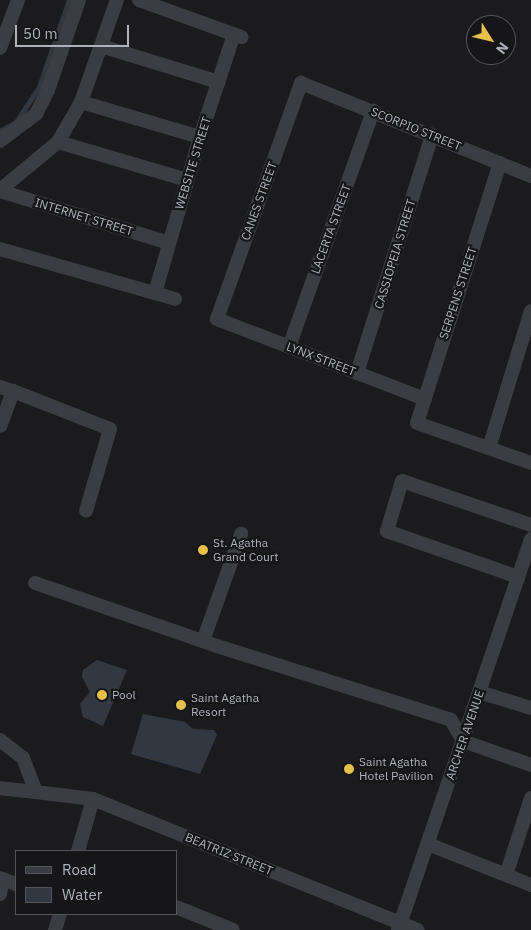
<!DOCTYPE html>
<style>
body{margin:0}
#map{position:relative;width:531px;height:930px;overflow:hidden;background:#1b1b1d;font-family:"IBM Plex Sans",sans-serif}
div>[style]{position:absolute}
.water>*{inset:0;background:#323841}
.stream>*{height:4.5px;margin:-2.25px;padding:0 2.25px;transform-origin:2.25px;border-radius:2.25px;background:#323841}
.minor>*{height:14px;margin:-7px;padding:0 7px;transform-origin:7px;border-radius:7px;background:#3c3d42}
.dots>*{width:14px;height:14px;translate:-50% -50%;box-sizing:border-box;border:2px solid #161618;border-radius:50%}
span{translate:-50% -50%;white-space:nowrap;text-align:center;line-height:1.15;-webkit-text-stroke:4.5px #161618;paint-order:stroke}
.street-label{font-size:12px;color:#afb1bb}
.poi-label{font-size:12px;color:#afb1bb}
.left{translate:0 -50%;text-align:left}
.legend{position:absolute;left:15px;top:850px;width:162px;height:65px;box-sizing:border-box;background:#161618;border:1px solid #535459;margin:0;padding:6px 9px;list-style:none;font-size:15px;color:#afb1bb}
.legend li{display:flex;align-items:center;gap:10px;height:25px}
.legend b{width:25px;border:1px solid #535459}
.north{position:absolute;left:466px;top:15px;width:50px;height:50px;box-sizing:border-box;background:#161618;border:1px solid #535459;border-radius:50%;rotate:126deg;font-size:14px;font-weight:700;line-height:20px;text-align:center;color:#afb1bb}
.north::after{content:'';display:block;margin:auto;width:18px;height:22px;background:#e5c14b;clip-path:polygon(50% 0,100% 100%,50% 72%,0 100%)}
.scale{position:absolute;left:15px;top:25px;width:114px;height:22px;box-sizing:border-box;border:2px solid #afb1bb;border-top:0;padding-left:6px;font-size:15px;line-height:18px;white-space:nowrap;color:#afb1bb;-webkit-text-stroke:4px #161618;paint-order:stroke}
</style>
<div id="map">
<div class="water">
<div style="clip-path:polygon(97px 660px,127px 670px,103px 726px,83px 717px,80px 704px,90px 692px,82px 677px,83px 670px)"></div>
<div style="clip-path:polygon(143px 714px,185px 722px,193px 729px,214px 730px,217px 735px,200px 774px,131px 754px)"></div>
</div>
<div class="stream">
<div style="left:0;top:131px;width:18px;rotate:-29deg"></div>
<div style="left:16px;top:122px;width:42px;rotate:-56.7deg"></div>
<div style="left:39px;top:87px;width:92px;rotate:-71deg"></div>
</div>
<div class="minor">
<div style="left:139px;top:0;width:109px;rotate:19.9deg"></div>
<div style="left:101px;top:46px;width:123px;rotate:17deg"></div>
<div style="left:0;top:48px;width:51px;rotate:-69.4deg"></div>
<div style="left:81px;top:102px;width:124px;rotate:16.4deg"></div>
<div style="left:0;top:141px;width:45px;rotate:-36.9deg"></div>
<div style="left:36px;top:114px;width:27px;rotate:-63deg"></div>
<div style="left:48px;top:90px;width:95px;rotate:-71deg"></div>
<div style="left:58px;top:142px;width:134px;rotate:16.4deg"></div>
<div style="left:500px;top:163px;width:273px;rotate:107.7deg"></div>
<div style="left:417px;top:423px;width:121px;rotate:19.3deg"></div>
<div style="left:0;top:190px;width:75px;rotate:-39.6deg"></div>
<div style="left:58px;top:142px;width:46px;rotate:-60.1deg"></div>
<div style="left:81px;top:102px;width:108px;rotate:-70.6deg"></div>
<div style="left:0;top:191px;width:177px;rotate:17.1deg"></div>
<div style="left:0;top:249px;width:182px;rotate:15.9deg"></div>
<div style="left:155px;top:293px;width:162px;rotate:-73.9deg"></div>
<div style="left:200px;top:137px;width:108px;rotate:-71.7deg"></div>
<div style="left:289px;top:347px;width:251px;rotate:-70.4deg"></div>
<div style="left:357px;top:373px;width:250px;rotate:-72.5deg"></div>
<div style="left:0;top:387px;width:14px;rotate:17deg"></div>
<div style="left:13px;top:391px;width:37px;rotate:110deg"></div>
<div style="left:13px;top:391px;width:104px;rotate:21.4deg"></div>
<div style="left:110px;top:429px;width:85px;rotate:106.3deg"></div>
<div style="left:425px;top:399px;width:223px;rotate:-159deg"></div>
<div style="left:217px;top:319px;width:251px;rotate:-70.4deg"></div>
<div style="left:301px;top:83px;width:248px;rotate:22deg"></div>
<div style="left:489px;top:448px;width:143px;rotate:-73deg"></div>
<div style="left:518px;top:577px;width:139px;rotate:-160.7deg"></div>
<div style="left:387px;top:531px;width:52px;rotate:-73.3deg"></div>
<div style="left:402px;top:481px;width:136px;rotate:18.8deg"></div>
<div style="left:35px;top:583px;width:193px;rotate:19.1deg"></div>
<div style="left:217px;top:646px;width:245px;rotate:17.5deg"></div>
<div style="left:451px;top:720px;width:24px;rotate:60deg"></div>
<div style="left:463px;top:741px;width:72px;rotate:19.4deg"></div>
<div style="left:203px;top:641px;width:114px;rotate:-70.4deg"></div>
<div style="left:479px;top:692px;width:54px;rotate:17.1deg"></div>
<div style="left:0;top:740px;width:29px;rotate:38deg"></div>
<div style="left:23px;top:758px;width:36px;rotate:69deg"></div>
<div style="left:36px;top:792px;width:36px;rotate:-174deg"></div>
<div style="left:36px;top:792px;width:57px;rotate:7deg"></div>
<div style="left:93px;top:799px;width:350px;rotate:22deg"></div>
<div style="left:428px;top:844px;width:111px;rotate:21.7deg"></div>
<div style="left:78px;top:851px;width:54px;rotate:-73.9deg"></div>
<div style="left:506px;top:875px;width:81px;rotate:-72deg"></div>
<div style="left:0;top:878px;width:17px;rotate:21deg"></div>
<div style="left:0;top:894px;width:15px;rotate:-79deg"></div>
<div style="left:176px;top:907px;width:61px;rotate:22deg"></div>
<div style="left:55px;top:930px;width:17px;rotate:-73deg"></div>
<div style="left:398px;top:930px;width:413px;rotate:-71.2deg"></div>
</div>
<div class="dots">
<div style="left:203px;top:550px;background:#e5c14b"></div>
<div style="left:102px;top:695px;background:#e5c14b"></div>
<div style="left:181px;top:705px;background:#e5c14b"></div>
<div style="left:349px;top:769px;background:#e5c14b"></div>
</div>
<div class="street-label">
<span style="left:416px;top:129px;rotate:22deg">SCORPIO STREET</span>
<span style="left:193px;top:163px;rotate:-73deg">WEBSITE STREET</span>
<span style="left:259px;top:201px;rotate:-70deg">CANES STREET</span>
<span style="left:84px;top:217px;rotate:17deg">INTERNET STREET</span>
<span style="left:331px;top:229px;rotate:-70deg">LACERTA STREET</span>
<span style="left:395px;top:254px;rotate:-73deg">CASSIOPEIA STREET</span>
<span style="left:458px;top:293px;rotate:-72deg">SERPENS STREET</span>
<span style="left:321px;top:359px;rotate:21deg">LYNX STREET</span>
<span style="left:465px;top:735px;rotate:-71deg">ARCHER AVENUE</span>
<span style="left:229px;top:854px;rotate:22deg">BEATRIZ STREET</span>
</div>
<div class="poi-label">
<span class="left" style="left:213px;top:550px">St. Agatha<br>Grand Court</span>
<span class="left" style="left:112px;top:695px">Pool</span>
<span class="left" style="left:191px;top:705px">Saint Agatha<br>Resort</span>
<span class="left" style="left:359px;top:769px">Saint Agatha<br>Hotel Pavilion</span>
</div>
<ul class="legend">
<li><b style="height:6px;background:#3c3d42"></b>Road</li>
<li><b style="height:14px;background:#323841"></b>Water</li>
</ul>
<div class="north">N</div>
<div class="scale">50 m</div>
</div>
